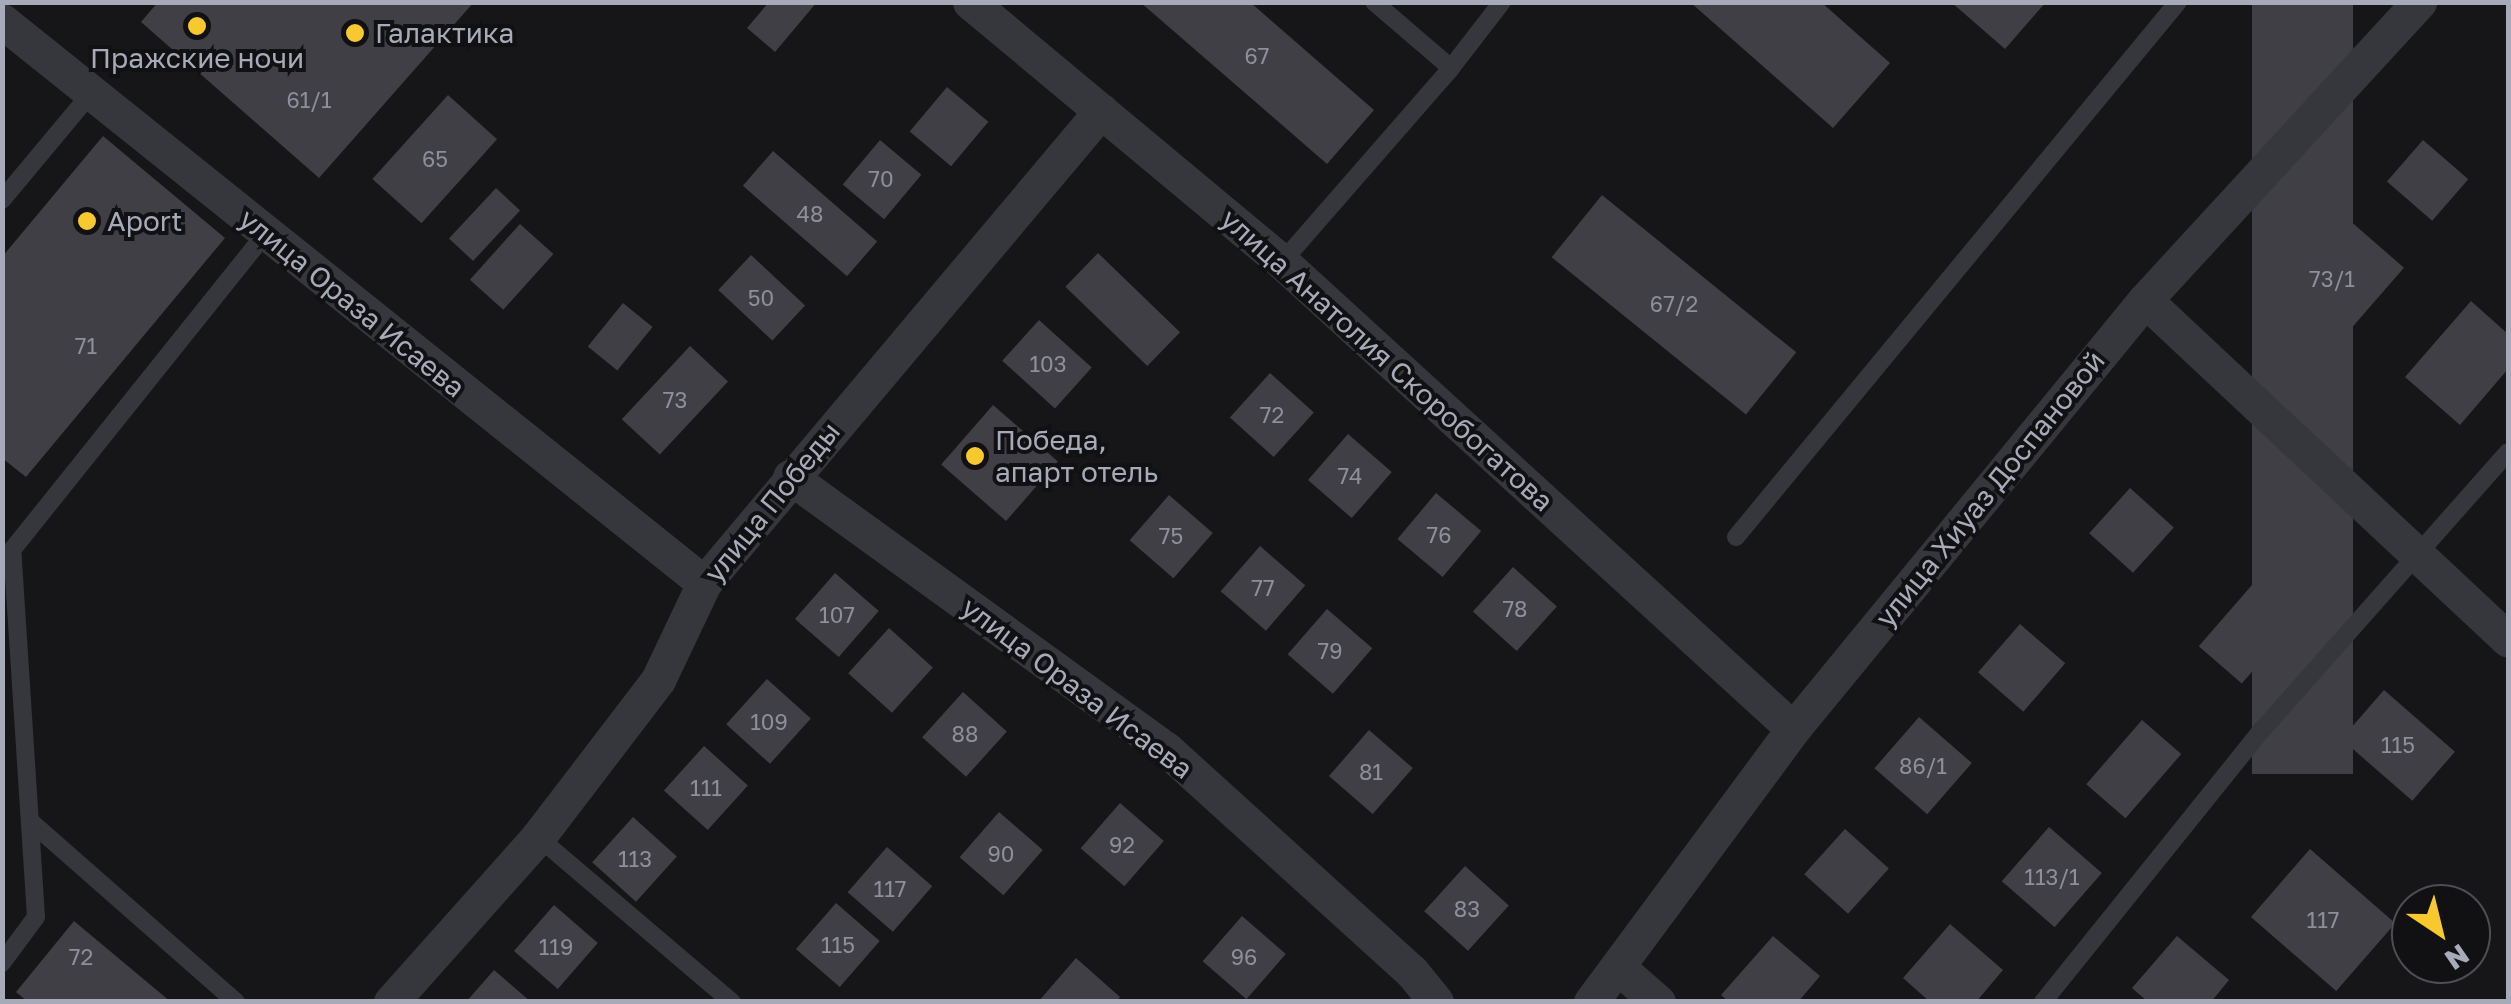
<!DOCTYPE html>
<meta charset="utf-8">
<style>
body{margin:0}
#map{position:relative;width:2511px;height:1004px;overflow:hidden;background:#161517;font-family:"Golos Text",sans-serif}
div>[style]{position:absolute}
.building>*{inset:0;background:#403f45;transform-origin:0 0}
.lane>*{height:18px;margin:-9px;padding:0 9px;transform-origin:9px;border-radius:9px;background:#36373d}
.street>*{height:35px;margin:-17.5px;padding:0 17.5px;transform-origin:17.5px;border-radius:17.5px;background:#36373d}
.dots>*{width:28px;height:28px;translate:-50% -50%;box-sizing:border-box;border:5px solid #111012;border-radius:50%}
span{translate:-50% -50%;white-space:nowrap;text-align:center;line-height:1.15;-webkit-text-stroke:8px #111012;paint-order:stroke}
.number-label{font-size:22px;color:#8d8f9b}
.number-label span{-webkit-text-stroke-width:0}
.poi-label{font-size:28px;color:#a7aab8}
.left{translate:0 -50%;text-align:left}
.street-label{font-size:28px;color:#a7aab8}
.frame{position:absolute;inset:0;border:5px solid #a7aab8;pointer-events:none}
.north{position:absolute;left:2391px;top:884px;width:100px;height:100px;box-sizing:border-box;background:#111012;border:2px solid #4d4e54;border-radius:50%;rotate:145deg;font-size:28px;font-weight:700;line-height:40px;text-align:center;color:#a7aab8}
.north::after{content:'';display:block;margin:auto;width:35px;height:45px;background:#f7c92e;clip-path:polygon(50% 0,100% 100%,50% 72%,0 100%)}
</style>
<div id="map">
<div class="building">
<div style="clip-path:polygon(158px 2px,474px 2px,319px 178px,141px 22px)"></div>
<div style="clip-path:polygon(769px 2px,817px 2px,775px 52px,747px 28px)"></div>
<div style="clip-path:polygon(1140px 2px,1250px 2px,1374px 110px,1327px 164px)"></div>
<div style="clip-path:polygon(1690px 2px,1821px 2px,1890px 63px,1833px 128px)"></div>
<div style="clip-path:polygon(1951px 2px,2046px 2px,2005px 49px)"></div>
<div style="left:2252px;top:2px;width:101px;height:772px"></div>
<div style="left:947px;top:87px;width:54px;height:58px;rotate:40deg"></div>
<div style="left:448px;top:95px;width:66px;height:113px;rotate:42deg"></div>
<div style="clip-path:polygon(103px 136px,225px 238px,26px 477px,2px 458px,2px 257px)"></div>
<div style="left:880px;top:140px;width:54px;height:58px;rotate:40deg"></div>
<div style="left:2423px;top:140px;width:60px;height:55px;rotate:41deg"></div>
<div style="left:773px;top:151px;width:138px;height:46px;rotate:41deg"></div>
<div style="left:496px;top:188px;width:33px;height:69px;rotate:43deg"></div>
<div style="left:1602px;top:195px;width:250px;height:80px;rotate:39deg"></div>
<div style="left:2333px;top:206px;width:94px;height:111px;rotate:41deg"></div>
<div style="left:520px;top:224px;width:45px;height:75px;rotate:42deg"></div>
<div style="left:1098px;top:253px;width:114px;height:47px;rotate:44deg"></div>
<div style="left:751px;top:255px;width:74px;height:48px;rotate:43deg"></div>
<div style="clip-path:polygon(2471px 301px,2508px 334px,2508px 369px,2460px 425px,2405px 377px)"></div>
<div style="left:623px;top:303px;width:38px;height:56px;rotate:39deg"></div>
<div style="left:1039px;top:320px;width:71px;height:55px;rotate:42deg"></div>
<div style="left:690px;top:346px;width:52px;height:100px;rotate:43deg"></div>
<div style="left:1270px;top:373px;width:59px;height:60px;rotate:42deg"></div>
<div style="left:993px;top:405px;width:86px;height:79px;rotate:41deg"></div>
<div style="left:1348px;top:434px;width:58px;height:61px;rotate:41deg"></div>
<div style="left:2130px;top:488px;width:59px;height:61px;rotate:42deg"></div>
<div style="left:1436px;top:493px;width:59px;height:60px;rotate:40deg"></div>
<div style="left:1169px;top:495px;width:58px;height:60px;rotate:41deg"></div>
<div style="left:1260px;top:546px;width:60px;height:60px;rotate:41deg"></div>
<div style="left:1513px;top:567px;width:59px;height:60px;rotate:42deg"></div>
<div style="left:2265px;top:570px;width:57px;height:101px;rotate:41deg"></div>
<div style="left:835px;top:573px;width:58px;height:61px;rotate:41deg"></div>
<div style="left:1327px;top:609px;width:60px;height:60px;rotate:41deg"></div>
<div style="left:2020px;top:624px;width:60px;height:64px;rotate:41deg"></div>
<div style="left:889px;top:628px;width:59px;height:61px;rotate:42deg"></div>
<div style="left:767px;top:679px;width:59px;height:61px;rotate:42deg"></div>
<div style="left:2384px;top:690px;width:94px;height:65px;rotate:41deg"></div>
<div style="left:963px;top:692px;width:59px;height:61px;rotate:42deg"></div>
<div style="left:1919px;top:717px;width:70px;height:68px;rotate:41deg"></div>
<div style="left:2142px;top:720px;width:52px;height:85px;rotate:41deg"></div>
<div style="left:1369px;top:730px;width:58px;height:61px;rotate:41deg"></div>
<div style="left:704px;top:746px;width:59px;height:60px;rotate:42deg"></div>
<div style="left:1120px;top:803px;width:58px;height:60px;rotate:41deg"></div>
<div style="left:999px;top:812px;width:58px;height:60px;rotate:41deg"></div>
<div style="left:633px;top:817px;width:59px;height:61px;rotate:42deg"></div>
<div style="left:2049px;top:827px;width:70px;height:72px;rotate:41deg"></div>
<div style="left:1845px;top:829px;width:59px;height:61px;rotate:42deg"></div>
<div style="left:887px;top:847px;width:60px;height:60px;rotate:41deg"></div>
<div style="left:2310px;top:849px;width:113px;height:90px;rotate:41deg"></div>
<div style="left:1465px;top:866px;width:59px;height:61px;rotate:42deg"></div>
<div style="left:836px;top:903px;width:58px;height:61px;rotate:41deg"></div>
<div style="left:554px;top:905px;width:58px;height:61px;rotate:41deg"></div>
<div style="left:1242px;top:916px;width:58px;height:60px;rotate:41deg"></div>
<div style="clip-path:polygon(74px 921px,171px 1002px,28px 1002px,16px 992px)"></div>
<div style="clip-path:polygon(1950px 924px,2003px 970px,1976px 1002px,1930px 1002px,1903px 978px)"></div>
<div style="clip-path:polygon(1773px 936px,1820px 976px,1798px 1002px,1729px 1002px,1721px 995px)"></div>
<div style="clip-path:polygon(2177px 936px,2229px 980px,2211px 1002px,2148px 1002px,2132px 988px)"></div>
<div style="clip-path:polygon(1076px 958px,1120px 997px,1116px 1002px,1038px 1002px)"></div>
<div style="clip-path:polygon(494px 970px,531px 1002px,466px 1002px)"></div>
</div>
<div class="lane">
<div style="left:1451px;top:68px;width:83px;rotate:-52.3deg"></div>
<div style="left:2px;top:200px;width:139px;rotate:-50.2deg"></div>
<div style="left:1282px;top:262px;width:257px;rotate:-48.9deg"></div>
<div style="left:1451px;top:68px;width:101px;rotate:-139.4deg"></div>
<div style="left:1736px;top:537px;width:694px;rotate:-50.44deg"></div>
<div style="left:30px;top:821px;width:274px;rotate:41.3deg"></div>
<div style="left:538px;top:837px;width:255px;rotate:40.4deg"></div>
<div style="left:2px;top:963px;width:57px;rotate:-53.5deg"></div>
<div style="left:36px;top:917px;width:368px;rotate:-93.7deg"></div>
<div style="left:12px;top:550px;width:405px;rotate:-51.3deg"></div>
<div style="left:2043px;top:1002px;width:349px;rotate:-51.2deg"></div>
<div style="left:2262px;top:730px;width:371px;rotate:-48.5deg"></div>
</div>
<div class="street">
<div style="left:970px;top:2px;width:406px;rotate:39.8deg"></div>
<div style="left:1282px;top:262px;width:692px;rotate:42.42deg"></div>
<div style="left:2px;top:21px;width:899px;rotate:38.68deg"></div>
<div style="left:2145px;top:300px;width:497px;rotate:43.1deg"></div>
<div style="left:790px;top:477px;width:464px;rotate:35.9deg"></div>
<div style="left:1166px;top:749px;width:332px;rotate:42.2deg"></div>
<div style="left:1412px;top:972px;width:38px;rotate:51deg"></div>
<div style="left:1619px;top:968px;width:52px;rotate:41.1deg"></div>
<div style="left:391px;top:1002px;width:221px;rotate:-48.3deg"></div>
<div style="left:538px;top:837px;width:198px;rotate:-52.6deg"></div>
<div style="left:658px;top:680px;width:107px;rotate:-64.6deg"></div>
<div style="left:704px;top:583px;width:617px;rotate:-49.93deg"></div>
<div style="left:1591px;top:1002px;width:340px;rotate:-53.5deg"></div>
<div style="left:1793px;top:729px;width:555px;rotate:-50.63deg"></div>
<div style="left:2145px;top:300px;width:405px;rotate:-47.4deg"></div>
</div>
<div class="dots">
<div style="left:197px;top:26px;background:#f7c92e"></div>
<div style="left:355px;top:33px;background:#f7c92e"></div>
<div style="left:87px;top:221px;background:#f7c92e"></div>
<div style="left:975px;top:456px;background:#f7c92e"></div>
</div>
<div class="number-label">
<span style="left:1257px;top:56px">67</span>
<span style="left:309px;top:100px">61/1</span>
<span style="left:435px;top:159px">65</span>
<span style="left:881px;top:179px">70</span>
<span style="left:810px;top:214px">48</span>
<span style="left:2332px;top:279px">73/1</span>
<span style="left:761px;top:298px">50</span>
<span style="left:1674px;top:304px">67/2</span>
<span style="left:86px;top:346px">71</span>
<span style="left:1048px;top:364px">103</span>
<span style="left:675px;top:400px">73</span>
<span style="left:1272px;top:415px">72</span>
<span style="left:1350px;top:476px">74</span>
<span style="left:1439px;top:535px">76</span>
<span style="left:1171px;top:536px">75</span>
<span style="left:1263px;top:588px">77</span>
<span style="left:1515px;top:609px">78</span>
<span style="left:837px;top:615px">107</span>
<span style="left:1330px;top:651px">79</span>
<span style="left:769px;top:722px">109</span>
<span style="left:965px;top:734px">88</span>
<span style="left:2398px;top:745px">115</span>
<span style="left:1923px;top:766px">86/1</span>
<span style="left:1371px;top:772px">81</span>
<span style="left:706px;top:788px">111</span>
<span style="left:1122px;top:845px">92</span>
<span style="left:1001px;top:854px">90</span>
<span style="left:635px;top:859px">113</span>
<span style="left:2052px;top:877px">113/1</span>
<span style="left:890px;top:889px">117</span>
<span style="left:1467px;top:909px">83</span>
<span style="left:2323px;top:920px">117</span>
<span style="left:838px;top:945px">115</span>
<span style="left:556px;top:947px">119</span>
<span style="left:81px;top:957px">72</span>
<span style="left:1244px;top:957px">96</span>
</div>
<div class="poi-label">
<span class="left" style="left:375px;top:33px">Галактика</span>
<span style="left:197px;top:58px">Пражские ночи</span>
<span class="left" style="left:107px;top:221px">Aport</span>
<span class="left" style="left:995px;top:456px">Победа,<br>апарт отель</span>
</div>
<div class="street-label">
<span style="left:352px;top:303px;rotate:39deg">улица Ораза Исаева</span>
<span style="left:1387px;top:360px;rotate:42deg">улица Анатолия Скоробогатова</span>
<span style="left:1990px;top:489px;rotate:-51deg">улица Хиуаз Доспановой</span>
<span style="left:772px;top:502px;rotate:-51deg">улица Победы</span>
<span style="left:1077px;top:688px;rotate:37deg">улица Ораза Исаева</span>
</div>
<div class="frame"></div>
<div class="north">N</div>
</div>
